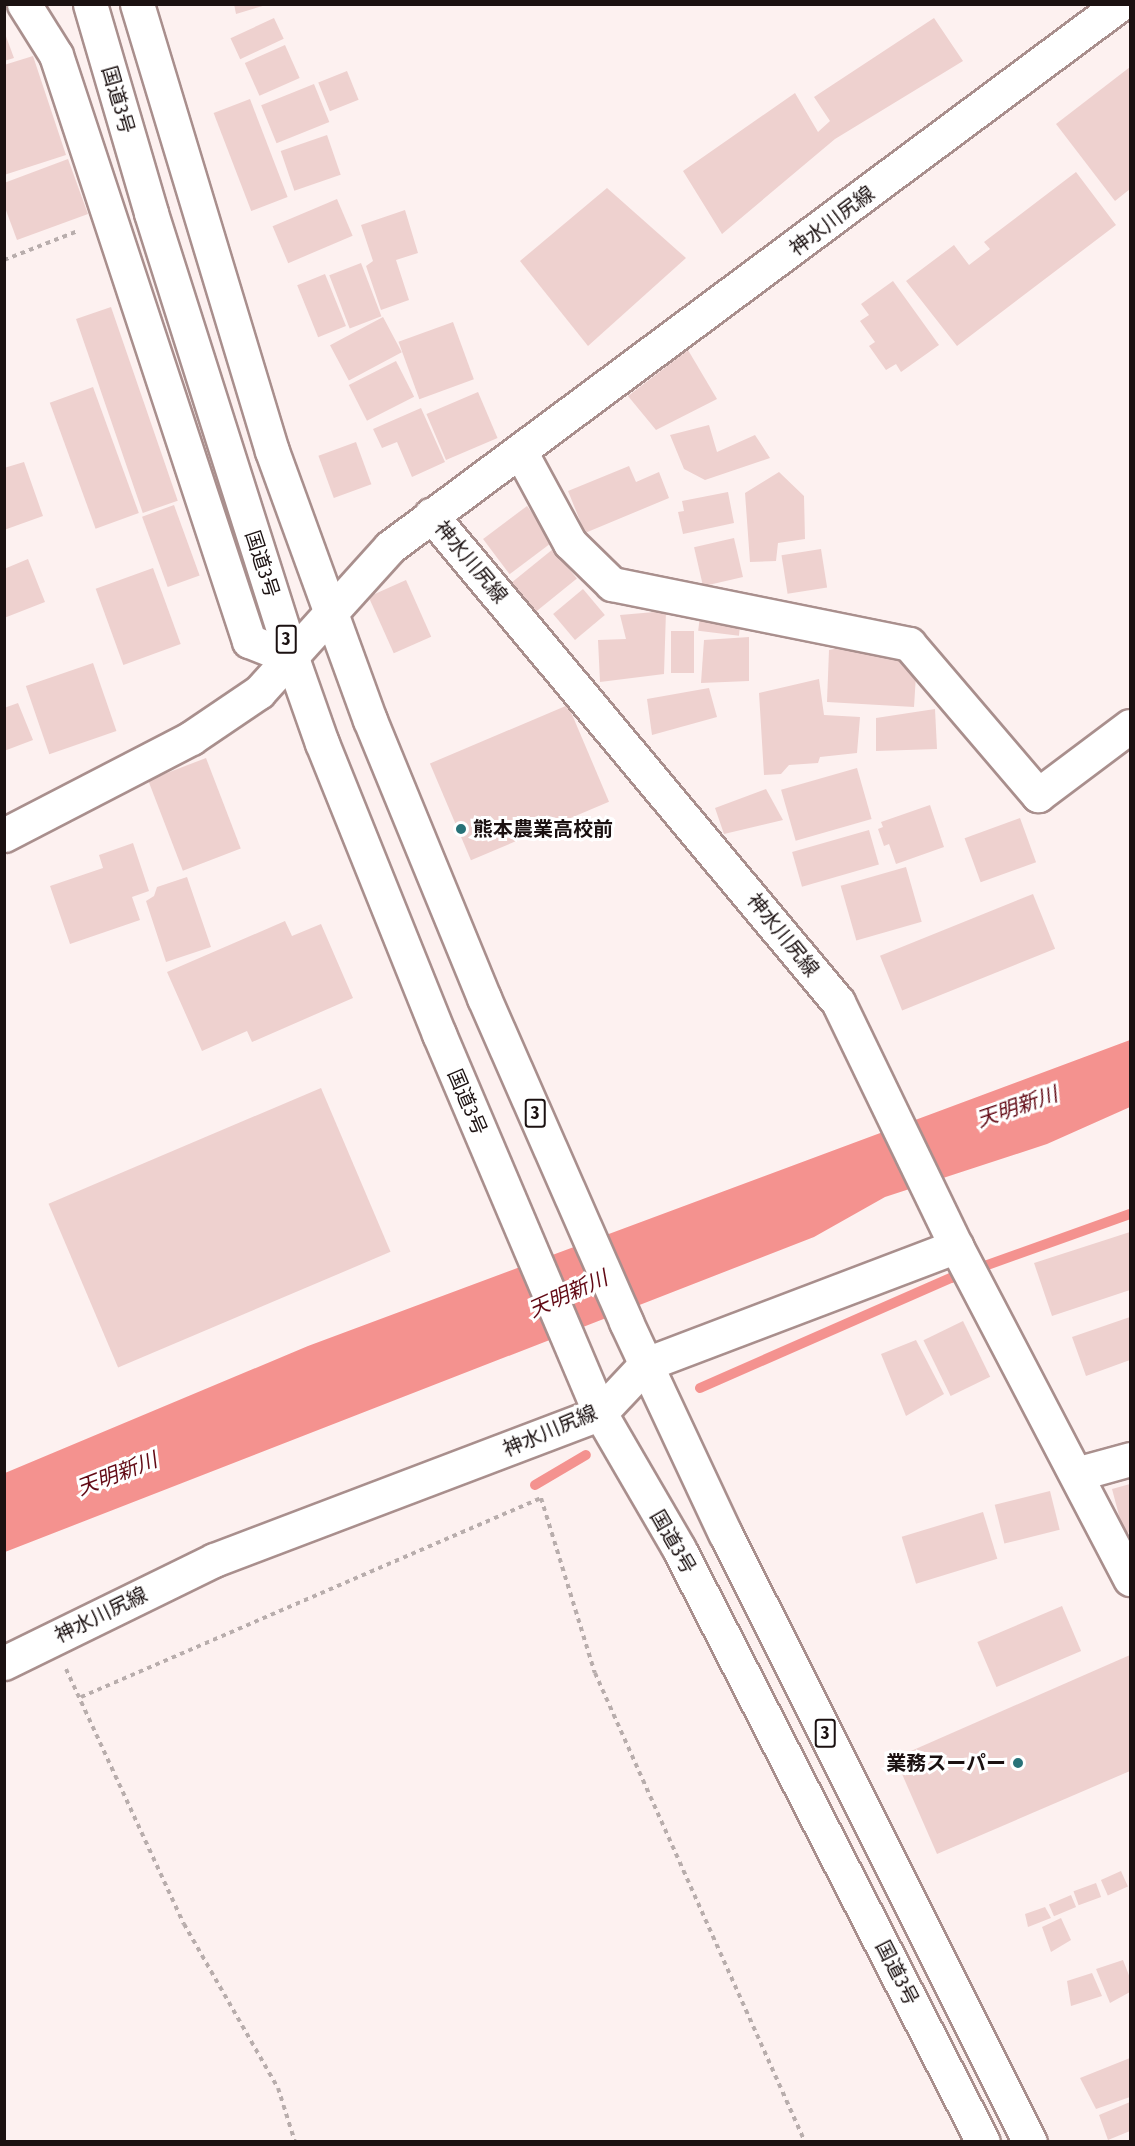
<!DOCTYPE html>
<meta charset="utf-8">
<style>
body{margin:0}
#map{position:relative;width:1135px;height:2146px;overflow:hidden;background:#fdf1f0;font-family:"Fira Sans Condensed","Noto Sans JP",sans-serif}
div>[style]{position:absolute}
.water>*{inset:0;background:#f4928f}
.stream>*{height:10px;margin:-5px;padding:0 5px;transform-origin:5px;border-radius:5px;background:#f4928f}
.building>*{inset:0;background:#eed1cf;transform-origin:0 0}
.path>*{height:4px;margin-top:-2px;transform-origin:0;background:repeating-linear-gradient(90deg,#b8adac 0 4.5px,transparent 0 9px)}
.roads{filter:drop-shadow(2px 0 #a98f8d) drop-shadow(-2px 0 #a98f8d) drop-shadow(0 2px #a98f8d) drop-shadow(0 -2px #a98f8d)}
.street>*{height:33px;margin:-16.5px;padding:0 16.5px;transform-origin:16.5px;border-radius:16.5px;background:#fff}
.secondary>*{height:33px;margin:-16.5px;padding:0 16.5px;transform-origin:16.5px;border-radius:16.5px;background:#fff}
.highway>*{height:33px;margin:-16.5px;padding:0 16.5px;transform-origin:16.5px;border-radius:16.5px;background:#fff}
.dots>*{width:16px;height:16px;translate:-50% -50%;box-sizing:border-box;border:3px solid #fff;border-radius:50%}
span{translate:-50% -50%;white-space:nowrap;text-align:center;line-height:1.15;-webkit-text-stroke:6px #fff;paint-order:stroke}
.shield-label span{padding:2px 4px;background:#fff;border:2px solid;border-radius:4px;-webkit-text-stroke-width:0}
.shield-label{font-size:18px;color:#1b1111;font-weight:700}
.street-label{font-size:20px;color:#1b1111}
.poi-label{font-size:20px;color:#1b1111;font-weight:700}
.left{translate:0 -50%;text-align:left}
.right{translate:-100% -50%;text-align:right}
.water-label{font-size:21px;color:#620a15;font-style:italic}
.frame{position:absolute;inset:0;border:6px solid #1b1111;pointer-events:none}
</style>
<div id="map">
<div class="water">
<div style="clip-path:polygon(1130px 1040px,1130px 1107px,1047px 1144px,885px 1197px,814px 1237px,5px 1552px,5px 1473px,308px 1346px)"></div>
</div>
<div class="stream">
<div style="left:700px;top:1388px;width:274px;rotate:-23.7deg"></div>
<div style="left:951px;top:1278px;width:190px;rotate:-19.7deg"></div>
<div style="left:535px;top:1485px;width:59px;rotate:-30.5deg"></div>
</div>
<div class="building">
<div style="clip-path:polygon(234px 4px,266px 4px,266px 5px,236px 14px)"></div>
<div style="left:274px;top:18px;width:23px;height:48px;rotate:65deg"></div>
<div style="clip-path:polygon(934px 18px,963px 61px,835px 139px,722px 234px,683px 171px,795px 93px,818px 132px,830px 121px,814px 97px)"></div>
<div style="clip-path:polygon(4px 31px,14px 58px,4px 61px)"></div>
<div style="left:285px;top:45px;width:36px;height:44px;rotate:66deg"></div>
<div style="clip-path:polygon(33px 56px,66px 155px,4px 175px,4px 65px)"></div>
<div style="clip-path:polygon(1130px 67px,1130px 189px,1115px 201px,1056px 124px)"></div>
<div style="left:347px;top:71px;width:31px;height:31px;rotate:68deg"></div>
<div style="left:314px;top:84px;width:41px;height:57px;rotate:68deg"></div>
<div style="left:250px;top:99px;width:105px;height:39px;rotate:69deg"></div>
<div style="left:327px;top:135px;width:42px;height:49px;rotate:71deg"></div>
<div style="clip-path:polygon(68px 159px,88px 214px,17px 240px,4px 205px,4px 183px)"></div>
<div style="clip-path:polygon(1076px 172px,1116px 225px,957px 346px,906px 281px,954px 245px,969px 265px,990px 249px,984px 242px)"></div>
<div style="clip-path:polygon(607px 188px,686px 258px,588px 346px,520px 261px)"></div>
<div style="left:337px;top:199px;width:40px;height:70px;rotate:67deg"></div>
<div style="clip-path:polygon(405px 210px,418px 253px,396px 260px,409px 300px,381px 310px,366px 266px,373px 261px,361px 225px)"></div>
<div style="left:361px;top:263px;width:57px;height:34px;rotate:69deg"></div>
<div style="left:325px;top:274px;width:56px;height:30px;rotate:68deg"></div>
<div style="clip-path:polygon(893px 281px,939px 345px,901px 372px,896px 364px,886px 370px,869px 346px,875px 342px,860px 321px,869px 315px,861px 304px)"></div>
<div style="left:111px;top:307px;width:205px;height:37px;rotate:71deg"></div>
<div style="left:383px;top:317px;width:40px;height:60px;rotate:62deg"></div>
<div style="left:453px;top:322px;width:61px;height:58px;rotate:70deg"></div>
<div style="clip-path:polygon(688px 350px,717px 399px,656px 430px,628px 396px)"></div>
<div style="left:396px;top:361px;width:40px;height:53px;rotate:63deg"></div>
<div style="left:93px;top:387px;width:134px;height:46px;rotate:70deg"></div>
<div style="left:478px;top:392px;width:50px;height:56px;rotate:67deg"></div>
<div style="clip-path:polygon(421px 408px,445px 462px,412px 477px,397px 442px,382px 448px,373px 429px)"></div>
<div style="clip-path:polygon(709px 425px,717px 452px,755px 435px,770px 458px,705px 480px,684px 469px,670px 435px)"></div>
<div style="left:356px;top:442px;width:45px;height:40px;rotate:70deg"></div>
<div style="clip-path:polygon(24px 462px,43px 516px,4px 530px,4px 468px)"></div>
<div style="clip-path:polygon(629px 466px,636px 482px,659px 472px,669px 498px,585px 533px,568px 491px)"></div>
<div style="clip-path:polygon(779px 472px,804px 496px,805px 539px,778px 543px,776px 561px,750px 562px,745px 493px)"></div>
<div style="clip-path:polygon(728px 492px,734px 523px,683px 534px,678px 512px,684px 511px,682px 501px)"></div>
<div style="left:174px;top:505px;width:75px;height:34px;rotate:70deg"></div>
<div style="left:527px;top:506px;width:44px;height:55px;rotate:53deg"></div>
<div style="left:734px;top:538px;width:40px;height:41px;rotate:77deg"></div>
<div style="left:553px;top:549px;width:38px;height:60px;rotate:51deg"></div>
<div style="left:821px;top:549px;width:39px;height:40px;rotate:81deg"></div>
<div style="clip-path:polygon(28px 559px,45px 602px,4px 618px,4px 569px)"></div>
<div style="left:153px;top:568px;width:81px;height:61px;rotate:70deg"></div>
<div style="left:406px;top:580px;width:62px;height:41px;rotate:66deg"></div>
<div style="left:583px;top:589px;width:34px;height:39px;rotate:50deg"></div>
<div style="left:701px;top:608px;width:41px;height:23px;rotate:7deg"></div>
<div style="clip-path:polygon(666px 611px,664px 674px,600px 682px,598px 640px,626px 639px,620px 615px)"></div>
<div style="left:671px;top:631px;width:23px;height:42px"></div>
<div style="clip-path:polygon(749px 637px,749px 681px,701px 683px,704px 640px)"></div>
<div style="clip-path:polygon(871px 641px,917px 658px,914px 707px,827px 702px,829px 650px)"></div>
<div style="left:93px;top:663px;width:72px;height:71px;rotate:71deg"></div>
<div style="clip-path:polygon(819px 679px,824px 715px,860px 717px,857px 753px,820px 757px,818px 763px,789px 765px,781px 774px,764px 775px,759px 693px)"></div>
<div style="clip-path:polygon(709px 688px,717px 717px,652px 735px,647px 699px)"></div>
<div style="clip-path:polygon(18px 703px,33px 740px,4px 751px,4px 708px)"></div>
<div style="left:568px;top:705px;width:105px;height:150px;rotate:67deg"></div>
<div style="clip-path:polygon(935px 709px,937px 749px,876px 751px,876px 718px)"></div>
<div style="left:206px;top:758px;width:97px;height:62px;rotate:69deg"></div>
<div style="left:857px;top:768px;width:53px;height:79px;rotate:74deg"></div>
<div style="clip-path:polygon(766px 789px,783px 820px,724px 834px,715px 808px)"></div>
<div style="clip-path:polygon(930px 805px,944px 847px,896px 864px,889px 844px,884px 846px,878px 829px,883px 827px,881px 822px)"></div>
<div style="left:1020px;top:818px;width:47px;height:59px;rotate:70deg"></div>
<div style="left:869px;top:830px;width:36px;height:80px;rotate:74deg"></div>
<div style="clip-path:polygon(133px 843px,149px 891px,132px 897px,140px 920px,70px 944px,50px 886px,103px 868px,99px 855px)"></div>
<div style="left:906px;top:867px;width:57px;height:68px;rotate:74deg"></div>
<div style="clip-path:polygon(187px 877px,211px 947px,166px 962px,146px 901px,154px 896px,157px 887px)"></div>
<div style="left:1033px;top:894px;width:59px;height:165px;rotate:68deg"></div>
<div style="clip-path:polygon(285px 921px,292px 936px,321px 924px,353px 998px,252px 1042px,247px 1031px,202px 1051px,167px 972px)"></div>
<div style="left:321px;top:1088px;width:178px;height:296px;rotate:67deg"></div>
<div style="clip-path:polygon(1130px 1232px,1130px 1290px,1052px 1316px,1034px 1263px)"></div>
<div style="clip-path:polygon(1130px 1317px,1130px 1360px,1086px 1376px,1072px 1337px)"></div>
<div style="left:963px;top:1321px;width:62px;height:44px;rotate:64deg"></div>
<div style="clip-path:polygon(916px 1340px,944px 1394px,906px 1416px,881px 1354px)"></div>
<div style="clip-path:polygon(1130px 1484px,1130px 1532px,1124px 1534px,1112px 1489px)"></div>
<div style="left:1050px;top:1491px;width:40px;height:57px;rotate:76deg"></div>
<div style="left:983px;top:1512px;width:49px;height:85px;rotate:73deg"></div>
<div style="left:1062px;top:1606px;width:49px;height:92px;rotate:67deg"></div>
<div style="clip-path:polygon(1130px 1655px,1130px 1771px,937px 1854px,895px 1758px)"></div>
<div style="left:1121px;top:1871px;width:17px;height:22px;rotate:66deg"></div>
<div style="left:1096px;top:1883px;width:15px;height:24px;rotate:70deg"></div>
<div style="left:1071px;top:1895px;width:13px;height:24px;rotate:67deg"></div>
<div style="clip-path:polygon(1045px 1907px,1051px 1918px,1028px 1927px,1025px 1914px)"></div>
<div style="clip-path:polygon(1061px 1918px,1071px 1940px,1051px 1952px,1042px 1927px)"></div>
<div style="clip-path:polygon(1123px 1960px,1130px 1978px,1130px 1992px,1110px 2003px,1096px 1969px)"></div>
<div style="clip-path:polygon(1092px 1973px,1102px 1996px,1071px 2006px,1067px 1981px)"></div>
<div style="clip-path:polygon(1130px 2058px,1130px 2097px,1096px 2109px,1080px 2078px)"></div>
<div style="clip-path:polygon(1130px 2102px,1130px 2131px,1108px 2140px,1099px 2115px)"></div>
</div>
<div class="path">
<div style="left:4px;top:260px;width:79px;rotate:-21.4deg"></div>
<div style="left:66px;top:1669px;width:281px;rotate:65.2deg"></div>
<div style="left:184px;top:1924px;width:189px;rotate:60.2deg"></div>
<div style="left:278px;top:2088px;width:57px;rotate:72.5deg"></div>
<div style="left:81px;top:1697px;width:501px;rotate:-23.39deg"></div>
<div style="left:541px;top:1498px;width:183px;rotate:72.9deg"></div>
<div style="left:595px;top:1673px;width:514px;rotate:65.88deg"></div>
</div>
<div class="roads">
<div class="street">
<div style="left:24px;top:4px;width:60px;rotate:57.9deg"></div>
<div style="left:56px;top:55px;width:617px;rotate:71.77deg"></div>
<div style="left:249px;top:641px;width:46px;rotate:21.6deg"></div>
<div style="left:520px;top:451px;width:105px;rotate:61.5deg"></div>
<div style="left:570px;top:543px;width:59px;rotate:44.3deg"></div>
<div style="left:612px;top:584px;width:303px;rotate:11.4deg"></div>
<div style="left:909px;top:644px;width:199px;rotate:49.5deg"></div>
<div style="left:1038px;top:795px;width:115px;rotate:-36.9deg"></div>
<div style="left:956px;top:1246px;width:376px;rotate:62.4deg"></div>
<div style="left:1076px;top:1474px;width:56px;rotate:-15.5deg"></div>
</div>
<div class="secondary">
<div style="left:4px;top:835px;width:211px;rotate:-27.4deg"></div>
<div style="left:191px;top:738px;width:82px;rotate:-34.1deg"></div>
<div style="left:259px;top:692px;width:195px;rotate:-47.9deg"></div>
<div style="left:390px;top:547px;width:910px;rotate:-36.64deg"></div>
<div style="left:4px;top:1663px;width:234px;rotate:-26.1deg"></div>
<div style="left:214px;top:1560px;width:413px;rotate:-20.8deg"></div>
<div style="left:600px;top:1413px;width:67px;rotate:-46.8deg"></div>
<div style="left:646px;top:1364px;width:332px;rotate:-20.8deg"></div>
<div style="left:956px;top:1246px;width:271px;rotate:-115.8deg"></div>
<div style="left:838px;top:1002px;width:635px;rotate:-129.89deg"></div>
</div>
<div class="highway">
<div style="left:90px;top:4px;width:218px;rotate:73.7deg"></div>
<div style="left:151px;top:213px;width:467px;rotate:72.4deg"></div>
<div style="left:292px;top:658px;width:90px;rotate:70.6deg"></div>
<div style="left:322px;top:743px;width:314px;rotate:68.1deg"></div>
<div style="left:439px;top:1034px;width:412px;rotate:67deg"></div>
<div style="left:600px;top:1413px;width:157px;rotate:59.8deg"></div>
<div style="left:679px;top:1549px;width:666px;rotate:62.86deg"></div>
<div style="left:137px;top:4px;width:467px;rotate:73.2deg"></div>
<div style="left:272px;top:451px;width:286px;rotate:70deg"></div>
<div style="left:370px;top:720px;width:300px;rotate:67.7deg"></div>
<div style="left:484px;top:998px;width:354px;rotate:66.3deg"></div>
<div style="left:626px;top:1322px;width:233px;rotate:64.9deg"></div>
<div style="left:725px;top:1533px;width:681px;rotate:63.4deg"></div>
</div>
</div>
<div class="dots">
<div style="left:461px;top:829px;background:#287278"></div>
<div style="left:1018px;top:1763px;background:#287278"></div>
</div>
<div class="shield-label">
<span style="left:286px;top:639px">3</span>
<span style="left:535px;top:1113px">3</span>
<span style="left:825px;top:1733px">3</span>
</div>
<div class="street-label">
<span style="left:118px;top:100px;rotate:74deg">国道3号</span>
<span style="left:832px;top:221px;rotate:-37deg">神水川尻線</span>
<span style="left:471px;top:562px;rotate:50deg">神水川尻線</span>
<span style="left:262px;top:564px;rotate:72deg">国道3号</span>
<span style="left:783px;top:935px;rotate:51deg">神水川尻線</span>
<span style="left:467px;top:1102px;rotate:67deg">国道3号</span>
<span style="left:550px;top:1431px;rotate:-23deg">神水川尻線</span>
<span style="left:673px;top:1542px;rotate:60deg">国道3号</span>
<span style="left:101px;top:1615px;rotate:-26deg">神水川尻線</span>
<span style="left:897px;top:1973px;rotate:63deg">国道3号</span>
</div>
<div class="poi-label">
<span class="left" style="left:473px;top:829px">熊本農業高校前</span>
<span class="right" style="left:1006px;top:1763px">業務スーパー</span>
</div>
<div class="water-label">
<span style="left:1017px;top:1107px;rotate:-19deg">天明新川</span>
<span style="left:568px;top:1294px;rotate:-24deg">天明新川</span>
<span style="left:117px;top:1474px;rotate:-21deg">天明新川</span>
</div>
<div class="frame"></div>
</div>
